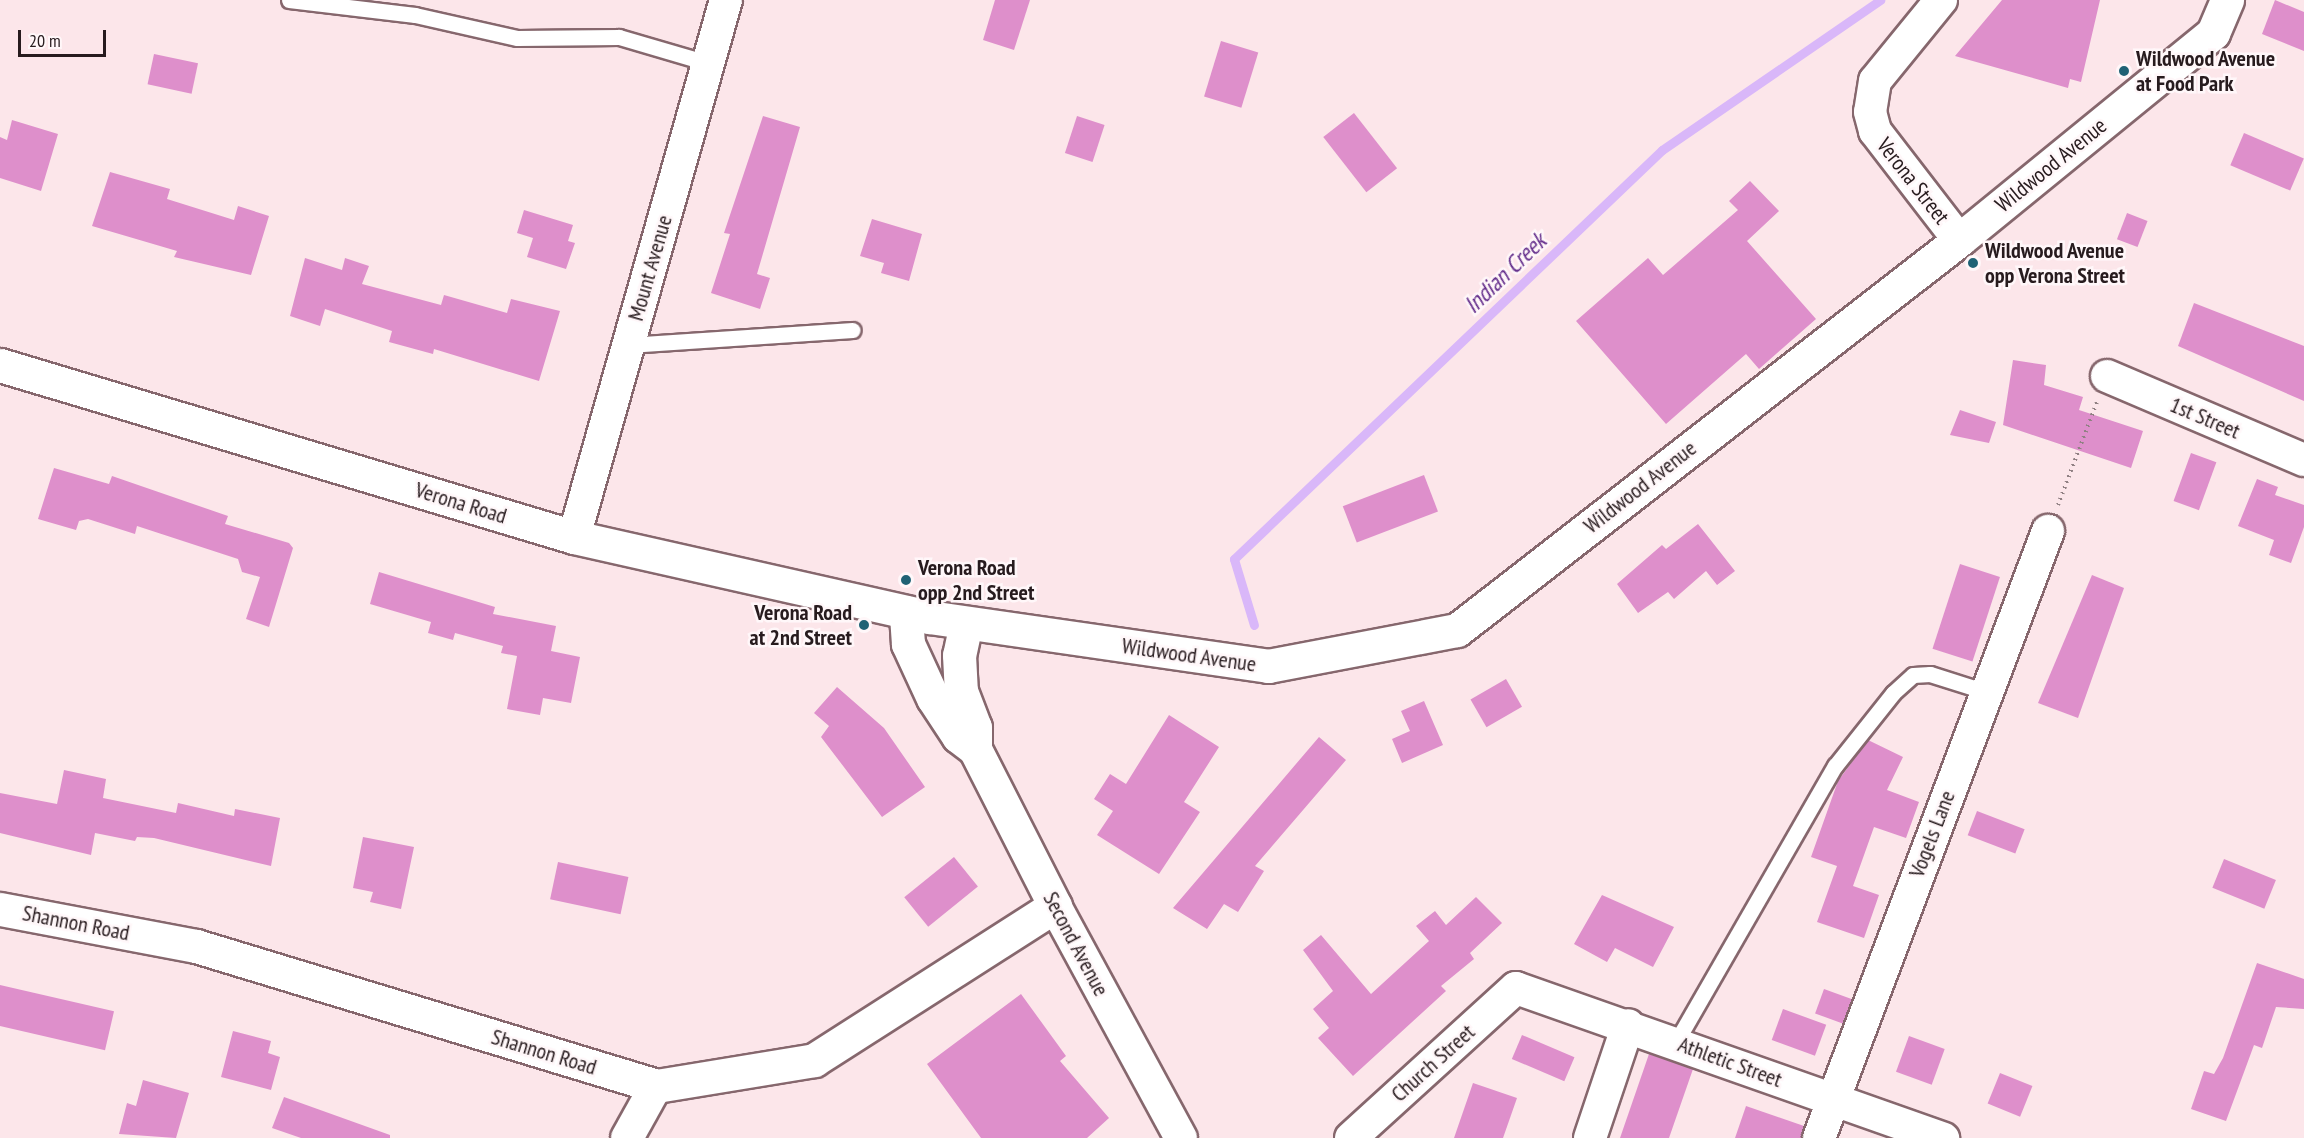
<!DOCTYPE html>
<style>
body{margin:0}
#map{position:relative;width:2304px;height:1138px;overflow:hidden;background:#fce6ea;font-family:"PT Sans Narrow",sans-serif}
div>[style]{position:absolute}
.stream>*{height:9px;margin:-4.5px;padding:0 4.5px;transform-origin:4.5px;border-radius:4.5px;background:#d9b7f9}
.building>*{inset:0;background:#de8fcb;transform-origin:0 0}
.path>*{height:4px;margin-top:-2px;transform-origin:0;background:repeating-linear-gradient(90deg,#908083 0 1.5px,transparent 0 6px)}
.roads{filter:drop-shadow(2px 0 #86676d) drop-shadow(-2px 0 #86676d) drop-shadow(0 2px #86676d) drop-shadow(0 -2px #86676d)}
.service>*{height:15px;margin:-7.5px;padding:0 7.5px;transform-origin:7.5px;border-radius:7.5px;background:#fff}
.minor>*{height:32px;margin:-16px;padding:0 16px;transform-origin:16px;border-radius:16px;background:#fff}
.tertiary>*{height:33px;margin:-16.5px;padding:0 16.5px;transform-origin:16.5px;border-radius:16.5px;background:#fff}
.dots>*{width:16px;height:16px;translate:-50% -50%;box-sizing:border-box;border:3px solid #fff7f9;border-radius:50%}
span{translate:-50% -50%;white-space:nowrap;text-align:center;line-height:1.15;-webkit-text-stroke:5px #fff7f9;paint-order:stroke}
.poi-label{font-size:22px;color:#271b1e;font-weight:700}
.left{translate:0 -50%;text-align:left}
.right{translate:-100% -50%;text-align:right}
.street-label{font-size:22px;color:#271b1e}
.water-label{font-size:24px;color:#632d8b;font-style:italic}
.scale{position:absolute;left:18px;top:30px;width:88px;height:27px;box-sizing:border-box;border:3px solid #271b1e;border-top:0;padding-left:8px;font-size:18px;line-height:21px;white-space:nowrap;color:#271b1e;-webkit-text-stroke:4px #fff7f9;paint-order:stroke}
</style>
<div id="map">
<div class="stream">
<div style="left:1254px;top:625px;width:69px;rotate:-106.9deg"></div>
<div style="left:1234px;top:559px;width:592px;rotate:-43.7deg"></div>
<div style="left:1662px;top:150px;width:265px;rotate:-34.5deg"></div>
</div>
<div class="building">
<div style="clip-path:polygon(995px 0,1030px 0,1014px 50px,983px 40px)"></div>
<div style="clip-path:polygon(2002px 0,2100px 0,2081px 82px,2070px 79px,2068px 88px,1955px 56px)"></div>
<div style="clip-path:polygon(2275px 0,2304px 12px,2304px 51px,2262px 34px)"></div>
<div style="left:1221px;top:41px;width:39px;height:58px;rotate:17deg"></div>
<div style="left:154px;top:54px;width:45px;height:31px;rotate:12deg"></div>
<div style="left:1354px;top:113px;width:70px;height:39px;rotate:52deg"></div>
<div style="clip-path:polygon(763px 116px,800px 127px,757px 274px,770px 278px,760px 309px,711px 293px,730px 234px,724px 233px)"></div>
<div style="left:1077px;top:116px;width:29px;height:39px;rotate:18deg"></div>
<div style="clip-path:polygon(12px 120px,58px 134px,41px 191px,0 178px,0 137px,7px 140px)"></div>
<div style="left:2244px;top:133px;width:65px;height:35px;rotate:23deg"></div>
<div style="clip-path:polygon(110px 172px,170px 189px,167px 199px,234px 220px,238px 206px,269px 216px,251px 275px,174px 257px,177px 251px,92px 226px)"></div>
<div style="clip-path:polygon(1750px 181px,1779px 211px,1747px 241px,1816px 319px,1759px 369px,1746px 354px,1666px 424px,1576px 321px,1648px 258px,1663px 275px,1738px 210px,1729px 201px)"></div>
<div style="clip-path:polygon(524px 210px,573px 225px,568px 241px,575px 243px,566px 269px,527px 257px,533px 238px,517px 233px)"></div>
<div style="left:2127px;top:213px;width:22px;height:28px;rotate:21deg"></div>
<div style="clip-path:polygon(872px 219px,922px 234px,909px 281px,881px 273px,884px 263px,860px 256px)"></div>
<div style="clip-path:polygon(305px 258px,342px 270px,345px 258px,369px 266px,362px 284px,441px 305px,444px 295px,507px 313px,511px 299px,560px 311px,539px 381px,434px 349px,433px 354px,389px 342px,392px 331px,325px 309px,320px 326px,290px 316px)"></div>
<div style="clip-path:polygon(2194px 303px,2304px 346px,2304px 401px,2178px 346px)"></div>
<div style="clip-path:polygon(2013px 360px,2046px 365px,2044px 385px,2083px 397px,2079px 410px,2143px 431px,2131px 468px,2003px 425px)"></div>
<div style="clip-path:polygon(1960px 410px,1996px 422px,1989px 443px,1950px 435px)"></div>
<div style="left:2191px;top:453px;width:27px;height:51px;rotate:20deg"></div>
<div style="clip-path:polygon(54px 468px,109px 484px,112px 476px,228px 516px,225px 524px,289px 543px,293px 548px,269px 627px,246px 619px,260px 577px,242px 572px,238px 559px,137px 526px,135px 534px,88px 519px,79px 521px,76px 530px,38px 519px)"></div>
<div style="left:1424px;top:475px;width:39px;height:87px;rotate:69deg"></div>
<div style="clip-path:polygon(2257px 479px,2278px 487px,2275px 495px,2304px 505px,2304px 527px,2291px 563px,2269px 555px,2274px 540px,2238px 526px)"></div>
<div style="clip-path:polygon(1698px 524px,1735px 571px,1717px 585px,1706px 571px,1674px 599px,1668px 592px,1638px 613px,1617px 584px,1662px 545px,1666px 549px)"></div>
<div style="left:1960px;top:564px;width:42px;height:89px;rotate:18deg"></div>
<div style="clip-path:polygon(379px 572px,495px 607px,493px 614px,556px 626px,551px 651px,580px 657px,571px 703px,543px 698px,540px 715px,507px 709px,517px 656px,501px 653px,503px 646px,455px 633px,453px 640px,428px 633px,431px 622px,370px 604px)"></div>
<div style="clip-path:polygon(2092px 575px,2124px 588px,2078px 718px,2038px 703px)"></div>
<div style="left:1506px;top:679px;width:32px;height:41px;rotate:60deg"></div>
<div style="clip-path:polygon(837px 687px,884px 728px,925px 787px,882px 817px,821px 737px,829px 726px,814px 713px)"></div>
<div style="clip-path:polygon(1424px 701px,1443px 745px,1402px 763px,1392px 739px,1410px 731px,1401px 711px)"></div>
<div style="clip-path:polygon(1169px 715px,1219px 747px,1184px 802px,1200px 812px,1159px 874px,1097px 835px,1113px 811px,1094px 799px,1110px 774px,1126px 784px)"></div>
<div style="clip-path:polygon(1319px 737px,1346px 760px,1255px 866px,1264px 871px,1238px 912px,1224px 904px,1207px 929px,1173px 908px)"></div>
<div style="clip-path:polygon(1868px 740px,1903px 757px,1887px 790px,1919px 802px,1906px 838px,1874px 827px,1853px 886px,1879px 895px,1864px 938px,1817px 922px,1837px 866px,1811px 857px,1838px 781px)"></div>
<div style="clip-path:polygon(64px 770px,106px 779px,103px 798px,176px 813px,178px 803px,234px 816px,235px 809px,280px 818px,271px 866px,154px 838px,137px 837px,135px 841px,95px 833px,91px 855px,0 833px,0 793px,57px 804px)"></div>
<div style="left:1977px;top:811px;width:51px;height:26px;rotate:21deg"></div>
<div style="clip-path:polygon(363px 837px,414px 847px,401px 909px,370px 902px,373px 892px,353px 888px)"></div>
<div style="left:954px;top:857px;width:38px;height:64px;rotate:51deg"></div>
<div style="left:2224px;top:859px;width:56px;height:31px;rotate:22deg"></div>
<div style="left:558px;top:862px;width:72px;height:38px;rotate:12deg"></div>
<div style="clip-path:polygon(1602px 895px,1674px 927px,1653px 967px,1615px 948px,1607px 962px,1574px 944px)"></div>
<div style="clip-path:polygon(1476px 897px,1502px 923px,1470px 953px,1474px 959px,1441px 986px,1446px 991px,1353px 1076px,1318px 1038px,1329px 1028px,1313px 1009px,1333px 991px,1303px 950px,1321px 935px,1371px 994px,1429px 941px,1416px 926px,1435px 911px,1446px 925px)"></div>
<div style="clip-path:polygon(2257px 963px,2304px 979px,2304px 1009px,2276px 1007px,2262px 1048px,2254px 1045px,2226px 1121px,2191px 1109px,2204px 1071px,2214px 1074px,2223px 1058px)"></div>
<div style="left:0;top:985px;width:117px;height:40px;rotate:13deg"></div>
<div style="left:1824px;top:989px;width:30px;height:26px;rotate:20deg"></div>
<div style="clip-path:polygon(1021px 994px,1066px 1056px,1060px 1061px,1109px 1118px,1087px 1138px,981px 1138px,927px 1064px)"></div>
<div style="left:1783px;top:1009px;width:46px;height:33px;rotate:20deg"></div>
<div style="clip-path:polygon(233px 1031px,271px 1041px,268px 1053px,280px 1057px,271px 1090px,221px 1077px)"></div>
<div style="left:1522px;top:1035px;width:57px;height:26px;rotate:23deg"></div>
<div style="left:1909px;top:1036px;width:38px;height:38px;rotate:20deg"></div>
<div style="clip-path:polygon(1649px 1054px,1693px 1069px,1669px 1138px,1620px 1138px)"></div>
<div style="left:2000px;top:1073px;width:35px;height:33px;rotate:22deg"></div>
<div style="clip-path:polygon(143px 1080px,189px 1093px,176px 1138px,119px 1134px,127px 1103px,136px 1106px)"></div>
<div style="clip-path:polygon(1473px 1083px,1517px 1098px,1503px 1138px,1454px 1138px)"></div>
<div style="clip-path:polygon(284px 1097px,390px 1135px,390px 1138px,301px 1138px,272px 1128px)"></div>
<div style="clip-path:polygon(1746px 1106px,1804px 1126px,1801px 1138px,1735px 1138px)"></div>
</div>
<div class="path">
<div style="left:2058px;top:505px;width:110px;rotate:-69.3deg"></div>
</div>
<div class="roads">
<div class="service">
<div style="left:289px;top:0;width:127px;rotate:6.8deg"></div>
<div style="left:415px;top:15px;width:105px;rotate:12.7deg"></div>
<div style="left:517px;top:38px;width:102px;rotate:-0.6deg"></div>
<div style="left:619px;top:37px;width:93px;rotate:16.3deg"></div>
<div style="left:628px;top:345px;width:225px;rotate:-3.8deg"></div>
<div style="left:1676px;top:1042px;width:319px;rotate:-60.1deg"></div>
<div style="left:1835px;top:766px;width:93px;rotate:-51.5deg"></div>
<div style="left:1893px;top:693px;width:27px;rotate:-42deg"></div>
<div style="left:1913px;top:675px;width:17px;rotate:-3deg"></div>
<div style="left:1930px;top:674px;width:60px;rotate:17.5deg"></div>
</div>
<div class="minor">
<div style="left:1941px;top:0;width:104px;rotate:129.2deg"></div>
<div style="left:1875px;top:81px;width:31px;rotate:99deg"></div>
<div style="left:1870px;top:112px;width:20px;rotate:75deg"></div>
<div style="left:1875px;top:131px;width:138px;rotate:52.4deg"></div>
<div style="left:2107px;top:376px;width:214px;rotate:23.1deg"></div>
<div style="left:574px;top:537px;width:558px;rotate:-74.2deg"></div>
<div style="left:1055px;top:906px;width:264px;rotate:61.5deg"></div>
<div style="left:627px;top:1138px;width:60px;rotate:-60.9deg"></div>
<div style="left:1351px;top:1138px;width:223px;rotate:-42.3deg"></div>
<div style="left:1516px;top:988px;width:453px;rotate:19.4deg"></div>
<div style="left:1590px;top:1138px;width:119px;rotate:-71.4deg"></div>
<div style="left:1819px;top:1138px;width:649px;rotate:-69.33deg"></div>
</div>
<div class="tertiary">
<div style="left:0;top:365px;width:599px;rotate:16.68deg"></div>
<div style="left:574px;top:537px;width:364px;rotate:12.7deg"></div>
<div style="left:929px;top:617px;width:343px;rotate:8.2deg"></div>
<div style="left:1268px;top:666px;width:192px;rotate:-10.8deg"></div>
<div style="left:1457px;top:630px;width:636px;rotate:-37.84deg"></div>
<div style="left:1959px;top:240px;width:328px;rotate:-39.2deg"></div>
<div style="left:2213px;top:33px;width:36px;rotate:-67deg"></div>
<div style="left:966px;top:623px;width:33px;rotate:102deg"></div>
<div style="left:959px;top:655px;width:36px;rotate:87deg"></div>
<div style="left:961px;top:691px;width:39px;rotate:69deg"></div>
<div style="left:975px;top:727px;width:22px;rotate:90deg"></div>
<div style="left:0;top:909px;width:199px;rotate:10.7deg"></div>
<div style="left:196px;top:946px;width:481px;rotate:16.9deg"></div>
<div style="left:656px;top:1086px;width:160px;rotate:-9.3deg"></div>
<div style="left:814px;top:1060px;width:286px;rotate:-32.6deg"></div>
<div style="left:1055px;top:906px;width:176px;rotate:-117deg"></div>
<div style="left:975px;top:749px;width:21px;rotate:-143deg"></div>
<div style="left:958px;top:736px;width:45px;rotate:-123.3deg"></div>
<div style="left:933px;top:698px;width:60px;rotate:-114.8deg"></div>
<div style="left:908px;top:644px;width:32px;rotate:-94deg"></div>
</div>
</div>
<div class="dots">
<div style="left:2124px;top:71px;background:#206275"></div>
<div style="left:1973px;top:263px;background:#206275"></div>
<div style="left:906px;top:580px;background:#206275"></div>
<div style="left:864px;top:625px;background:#206275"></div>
</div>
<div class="poi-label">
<span class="left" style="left:2136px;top:71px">Wildwood Avenue<br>at Food Park</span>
<span class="left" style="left:1985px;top:263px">Wildwood Avenue<br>opp Verona Street</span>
<span class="left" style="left:918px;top:580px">Verona Road<br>opp 2nd Street</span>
<span class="right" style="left:852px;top:625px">Verona Road<br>at 2nd Street</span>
</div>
<div class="street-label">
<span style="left:2051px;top:165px;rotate:-39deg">Wildwood Avenue</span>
<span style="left:1913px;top:181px;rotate:52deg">Verona Street</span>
<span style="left:650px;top:268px;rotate:-74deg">Mount Avenue</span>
<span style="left:2205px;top:418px;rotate:23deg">1st Street</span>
<span style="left:1640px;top:487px;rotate:-38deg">Wildwood Avenue</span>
<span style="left:461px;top:503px;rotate:17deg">Verona Road</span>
<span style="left:1189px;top:655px;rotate:8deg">Wildwood Avenue</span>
<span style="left:1932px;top:834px;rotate:-69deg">Vogels Lane</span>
<span style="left:76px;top:923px;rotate:11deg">Shannon Road</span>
<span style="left:1076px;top:944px;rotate:62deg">Second Avenue</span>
<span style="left:544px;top:1052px;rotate:17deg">Shannon Road</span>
<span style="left:1730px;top:1062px;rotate:20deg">Athletic Street</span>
<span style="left:1433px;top:1063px;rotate:-42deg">Church Street</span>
</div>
<div class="water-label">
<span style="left:1505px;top:273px;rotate:-44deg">Indian Creek</span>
</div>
<div class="scale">20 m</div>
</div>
